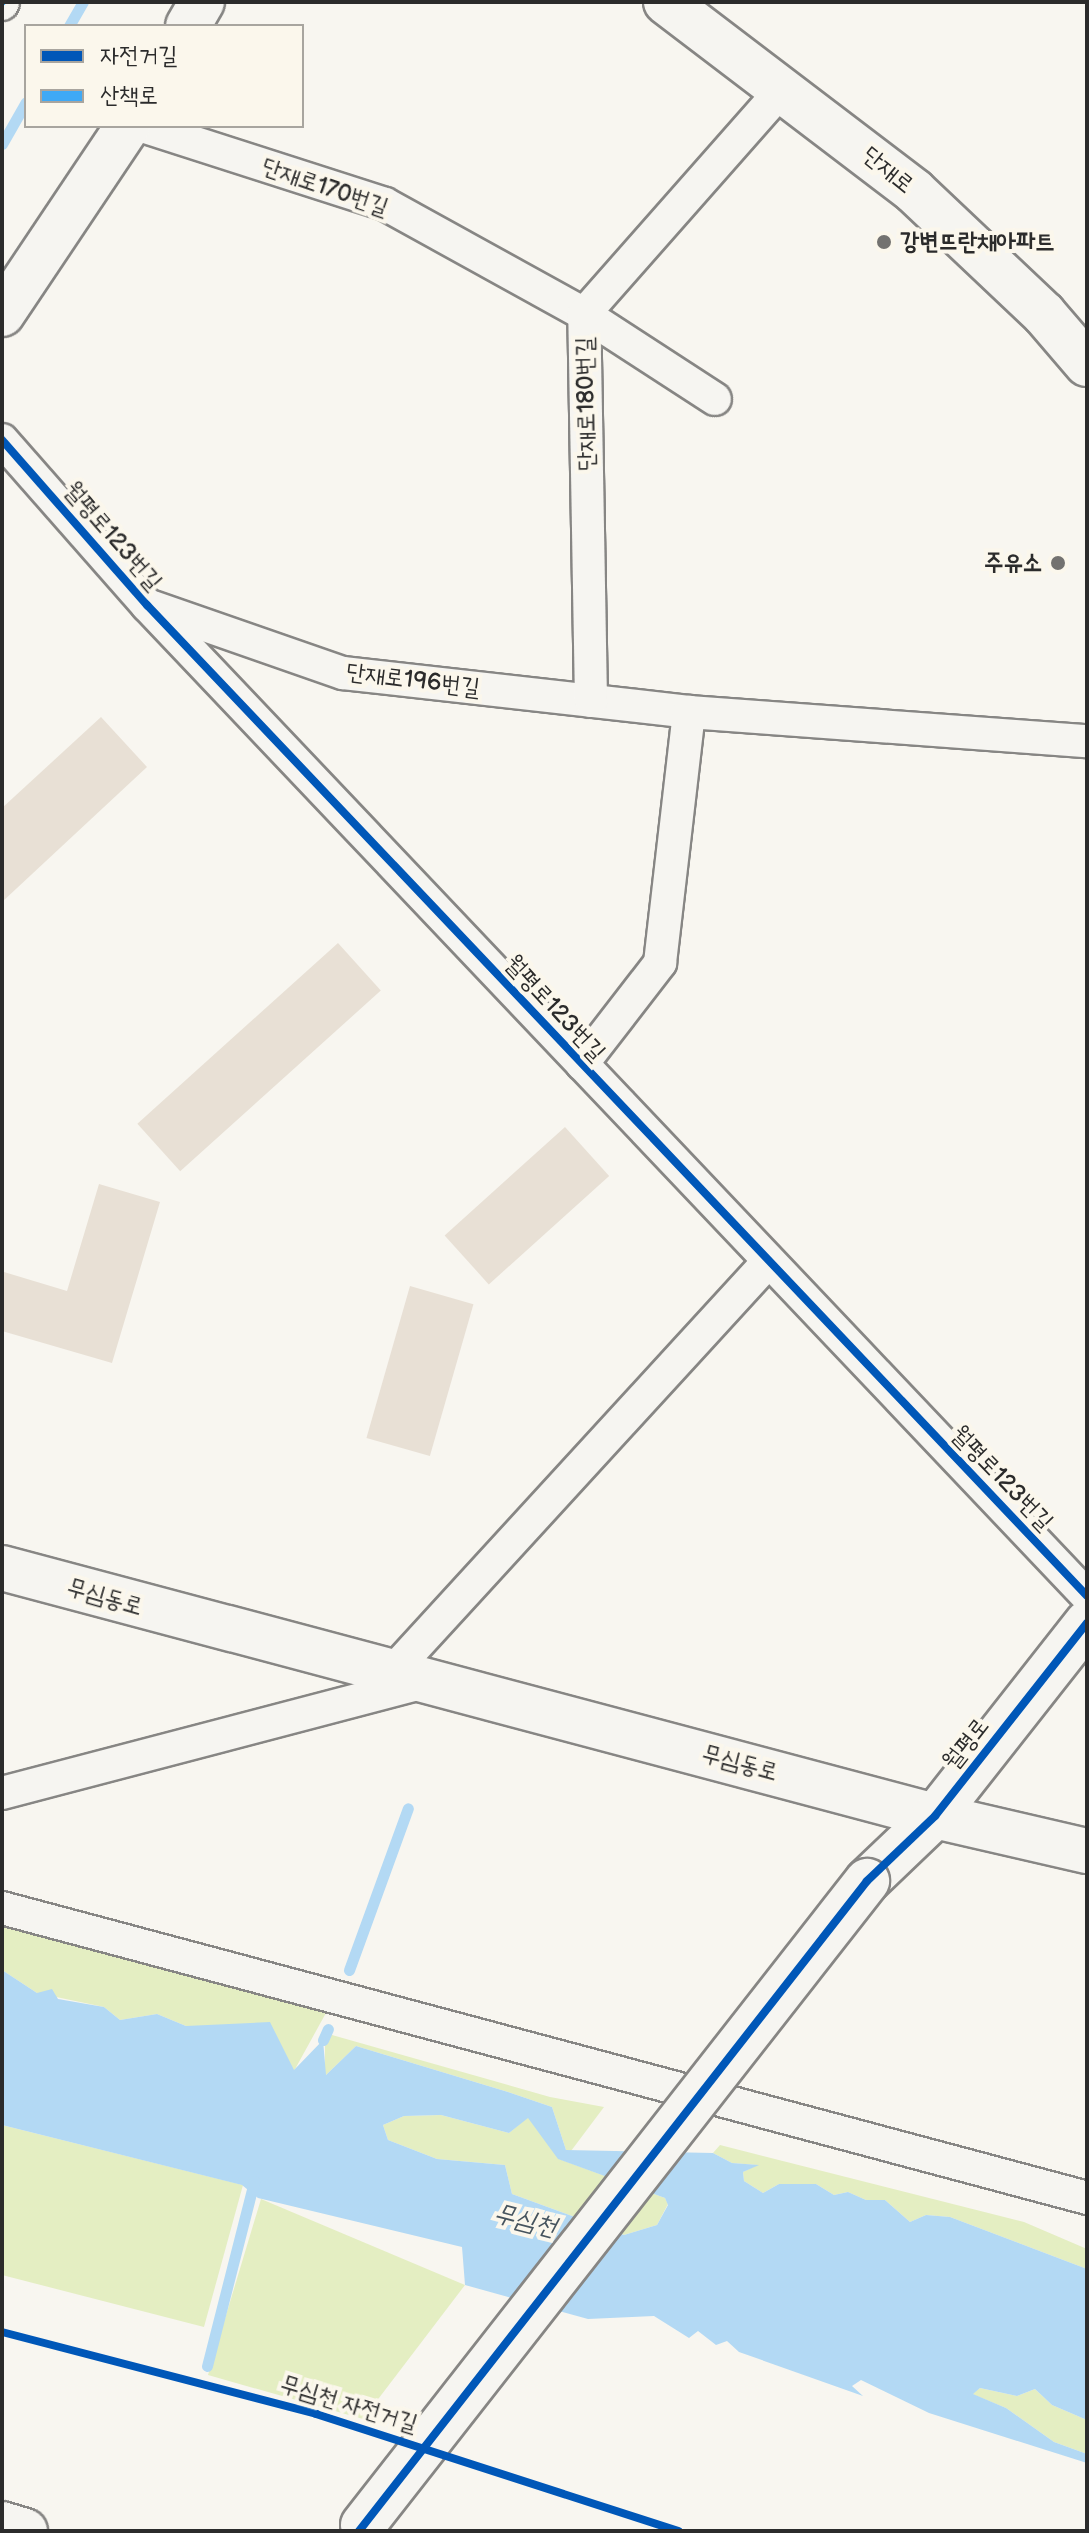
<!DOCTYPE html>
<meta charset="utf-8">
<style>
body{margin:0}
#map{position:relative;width:1089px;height:2533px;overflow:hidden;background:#f8f6f0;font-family:"Balsamiq Sans","Poor Story",sans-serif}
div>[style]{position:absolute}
.green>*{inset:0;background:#e4eec2}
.water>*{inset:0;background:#b3d9f4}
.stream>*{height:11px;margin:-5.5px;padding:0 5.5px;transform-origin:5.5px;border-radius:5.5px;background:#b3d9f4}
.building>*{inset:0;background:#e8e0d5;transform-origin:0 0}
.roads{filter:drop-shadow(2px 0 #878684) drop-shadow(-2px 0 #878684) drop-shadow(0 2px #878684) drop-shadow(0 -2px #878684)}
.street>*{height:32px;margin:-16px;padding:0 16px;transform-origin:16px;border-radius:16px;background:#f6f5f1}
.secondary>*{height:44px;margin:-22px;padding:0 22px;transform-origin:22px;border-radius:22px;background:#f6f5f1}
.bridges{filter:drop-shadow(2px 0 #878684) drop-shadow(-2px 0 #878684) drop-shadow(0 2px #878684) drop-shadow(0 -2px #878684)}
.secondary-bridge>*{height:44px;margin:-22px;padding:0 22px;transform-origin:22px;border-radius:22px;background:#f6f5f1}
.quiet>*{height:6px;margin-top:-3px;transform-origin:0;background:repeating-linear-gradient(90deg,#3fa9f5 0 12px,transparent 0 18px)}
.cycleway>*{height:8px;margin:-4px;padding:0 4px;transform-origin:4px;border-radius:4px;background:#0057b8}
.dots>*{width:22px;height:22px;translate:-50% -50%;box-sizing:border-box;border:4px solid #fbf7ec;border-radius:50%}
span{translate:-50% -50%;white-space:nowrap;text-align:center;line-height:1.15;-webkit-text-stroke:8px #fbf7ec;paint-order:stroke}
.street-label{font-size:24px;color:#2b2b2b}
.poi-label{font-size:24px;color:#2b2b2b;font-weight:700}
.left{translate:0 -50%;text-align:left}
.right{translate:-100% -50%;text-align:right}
.water-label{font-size:26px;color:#46545e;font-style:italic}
.frame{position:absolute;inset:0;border:4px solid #2b2b2b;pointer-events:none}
.legend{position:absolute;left:24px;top:24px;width:280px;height:104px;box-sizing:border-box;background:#fbf7ec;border:2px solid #a8a59f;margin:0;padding:10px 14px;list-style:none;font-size:24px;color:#2b2b2b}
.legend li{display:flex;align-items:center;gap:16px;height:40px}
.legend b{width:40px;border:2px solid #a8a59f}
</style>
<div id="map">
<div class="green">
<div style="clip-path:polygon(2px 1911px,332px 2002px,294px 2071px,219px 2027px,186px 2026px,157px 2014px,120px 2020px,104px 2007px,37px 1993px,2px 1970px)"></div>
<div style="clip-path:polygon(325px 2033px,550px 2097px,604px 2107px,571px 2151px,566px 2150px,552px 2107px,508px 2092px,356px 2046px,325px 2076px)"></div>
<div style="clip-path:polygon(441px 2115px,509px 2133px,528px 2117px,559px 2159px,665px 2198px,668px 2204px,657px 2225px,624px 2235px,512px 2194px,505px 2165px,437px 2159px,388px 2140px,383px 2125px,404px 2116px)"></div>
<div style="clip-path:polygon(2px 2125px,243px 2185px,204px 2327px,2px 2275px)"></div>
<div style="clip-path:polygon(720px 2145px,1024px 2222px,1087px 2249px,1087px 2269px,950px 2217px,926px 2215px,910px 2222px,885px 2200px,866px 2200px,848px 2192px,834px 2195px,816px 2184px,779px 2184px,763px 2193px,744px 2181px,743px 2172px,757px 2165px,732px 2163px,713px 2153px)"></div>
<div style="clip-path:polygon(261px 2199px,465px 2285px,363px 2419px,208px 2375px)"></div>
<div style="clip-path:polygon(980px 2388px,1017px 2396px,1035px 2389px,1052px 2405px,1087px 2420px,1087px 2454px,1054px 2442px,1006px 2408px,972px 2394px)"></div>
</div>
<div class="water">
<div style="clip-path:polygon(evenodd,2px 1970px,37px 1993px,52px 1989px,58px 1999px,104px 2007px,120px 2020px,157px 2014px,186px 2026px,270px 2022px,294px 2070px,323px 2040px,326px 2075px,356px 2046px,508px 2092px,552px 2107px,566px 2150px,713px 2153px,732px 2163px,759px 2165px,743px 2172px,744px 2181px,763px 2193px,779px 2184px,816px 2184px,834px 2195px,848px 2192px,866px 2200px,885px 2200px,910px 2222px,926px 2215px,950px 2217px,1087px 2269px,1087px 2420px,1052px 2405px,1035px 2389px,1017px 2396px,980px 2388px,973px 2394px,1006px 2408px,1054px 2442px,1087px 2454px,1087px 2463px,929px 2413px,861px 2380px,852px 2386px,863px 2396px,739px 2352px,727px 2341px,716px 2345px,698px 2331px,689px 2338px,654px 2316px,588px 2319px,465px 2285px,462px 2247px,258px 2198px,242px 2185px,2px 2125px,2px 1970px,441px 2115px,509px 2133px,528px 2118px,558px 2159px,665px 2198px,668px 2205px,657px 2225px,624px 2235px,512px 2194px,505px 2165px,437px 2159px,388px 2140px,383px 2125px,404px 2116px,441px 2115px)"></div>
</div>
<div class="stream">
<div style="left:69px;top:26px;width:28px;rotate:-60deg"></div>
<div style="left:2px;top:144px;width:48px;rotate:-60.3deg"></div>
<div style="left:349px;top:1970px;width:172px;rotate:-70deg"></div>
<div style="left:323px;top:2040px;width:12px;rotate:-66deg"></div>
<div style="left:207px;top:2366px;width:191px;rotate:-75.7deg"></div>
</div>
<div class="building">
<div style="clip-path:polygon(101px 717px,147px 767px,2px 902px,2px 808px)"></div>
<div style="left:338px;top:943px;width:64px;height:270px;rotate:48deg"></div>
<div style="left:565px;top:1127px;width:66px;height:162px;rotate:48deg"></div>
<div style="clip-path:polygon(99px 1184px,160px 1202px,112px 1363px,2px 1331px,4px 1272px,67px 1291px)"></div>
<div style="left:410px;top:1286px;width:66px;height:158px;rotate:16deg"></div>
</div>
<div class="roads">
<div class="street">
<div style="left:2px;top:4px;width:2px;rotate:-63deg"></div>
<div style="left:142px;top:126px;width:255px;rotate:17.8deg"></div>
<div style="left:385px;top:204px;width:227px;rotate:28.9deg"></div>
<div style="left:584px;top:314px;width:156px;rotate:33deg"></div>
<div style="left:2px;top:440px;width:220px;rotate:48.7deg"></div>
<div style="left:147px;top:605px;width:1366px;rotate:46.51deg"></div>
<div style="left:153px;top:607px;width:201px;rotate:19.2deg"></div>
<div style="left:343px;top:673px;width:348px;rotate:6.4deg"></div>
<div style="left:689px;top:712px;width:399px;rotate:4.2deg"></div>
<div style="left:591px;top:701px;width:387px;rotate:-91deg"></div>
<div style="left:584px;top:314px;width:303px;rotate:-48.6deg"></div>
<div style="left:582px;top:1064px;width:128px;rotate:-52.3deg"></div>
<div style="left:660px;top:963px;width:253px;rotate:-83.4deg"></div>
<div style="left:395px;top:1669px;width:552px;rotate:-47.5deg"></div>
<div style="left:2px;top:1793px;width:438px;rotate:-14.7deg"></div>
<div style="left:2px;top:1908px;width:1123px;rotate:14.96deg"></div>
</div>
<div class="secondary">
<div style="left:666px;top:2px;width:312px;rotate:37.3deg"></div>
<div style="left:914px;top:191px;width:179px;rotate:43.4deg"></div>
<div style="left:1044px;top:314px;width:66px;rotate:49.3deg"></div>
<div style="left:188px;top:26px;width:28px;rotate:-60deg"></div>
<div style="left:2px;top:314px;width:226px;rotate:-56.2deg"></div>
<div style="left:2px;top:1568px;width:965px;rotate:14.89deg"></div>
<div style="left:935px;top:1816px;width:156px;rotate:13deg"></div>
<div style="left:867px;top:1881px;width:94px;rotate:-43.7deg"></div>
<div style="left:935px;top:1816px;width:246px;rotate:-51.8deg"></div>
<div style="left:2px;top:2524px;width:24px;rotate:17deg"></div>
</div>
</div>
<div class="bridges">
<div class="secondary-bridge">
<div style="left:363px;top:2525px;width:818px;rotate:-51.95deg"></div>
</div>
</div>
<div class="quiet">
<div style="left:2px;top:4px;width:2px;rotate:-63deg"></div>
</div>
<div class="cycleway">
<div style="left:2px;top:440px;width:220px;rotate:48.7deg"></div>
<div style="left:147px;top:605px;width:1366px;rotate:46.51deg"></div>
<div style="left:2px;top:2332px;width:325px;rotate:14.6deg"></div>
<div style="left:316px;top:2414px;width:381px;rotate:17.9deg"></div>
<div style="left:359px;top:2531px;width:825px;rotate:-51.99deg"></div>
<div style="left:867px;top:1881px;width:94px;rotate:-43.7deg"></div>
<div style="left:935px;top:1816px;width:246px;rotate:-51.8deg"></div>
</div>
<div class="dots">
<div style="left:884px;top:242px;background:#737270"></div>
<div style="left:1058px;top:563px;background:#737270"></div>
</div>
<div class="street-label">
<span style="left:888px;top:170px;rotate:39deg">단재로</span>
<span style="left:325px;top:187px;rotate:19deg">단재로170번길</span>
<span style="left:586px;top:404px;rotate:-91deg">단재로180번길</span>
<span style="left:113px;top:536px;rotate:49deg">월평로123번길</span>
<span style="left:413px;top:680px;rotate:7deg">단재로196번길</span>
<span style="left:555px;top:1008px;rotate:47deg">월평로123번길</span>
<span style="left:1002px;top:1478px;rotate:46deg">월평로123번길</span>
<span style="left:105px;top:1597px;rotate:16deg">무심동로</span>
<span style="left:966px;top:1744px;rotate:-52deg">월평로</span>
<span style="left:740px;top:1763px;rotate:15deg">무심동로</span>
<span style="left:349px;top:2404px;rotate:17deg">무심천 자전거길</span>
</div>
<div class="poi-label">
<span class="left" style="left:900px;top:242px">강변뜨란채아파트</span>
<span class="right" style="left:1042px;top:563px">주유소</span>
</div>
<div class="water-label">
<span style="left:525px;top:2221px;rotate:14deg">무심천</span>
</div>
<div class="frame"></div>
<ul class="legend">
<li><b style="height:10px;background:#0057b8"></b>자전거길</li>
<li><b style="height:10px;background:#3fa9f5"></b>산책로</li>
</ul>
</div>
